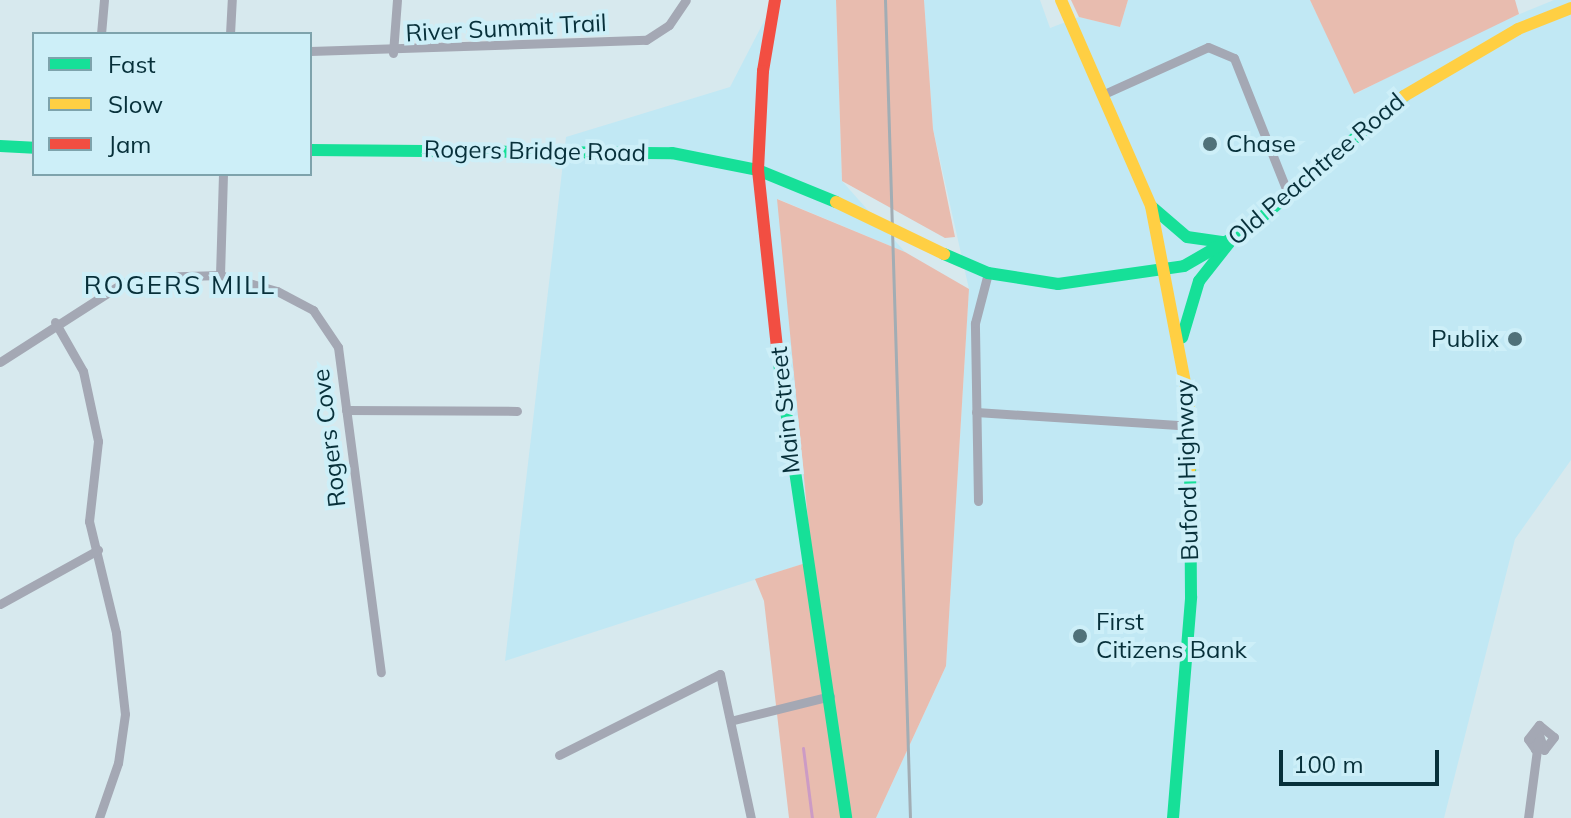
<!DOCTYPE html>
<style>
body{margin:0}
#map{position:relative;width:1571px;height:818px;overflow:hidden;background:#d7e9ee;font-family:Mulish,sans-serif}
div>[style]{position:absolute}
.built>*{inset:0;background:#c1e8f4}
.forest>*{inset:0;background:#e8bcaf}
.stream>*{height:3px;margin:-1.5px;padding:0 1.5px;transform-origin:1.5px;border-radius:1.5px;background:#cc9bc5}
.street>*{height:9px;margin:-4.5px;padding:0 4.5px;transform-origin:4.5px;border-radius:4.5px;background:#a4a8b4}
.fast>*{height:12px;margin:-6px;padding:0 6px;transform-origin:6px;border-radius:6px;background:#16e098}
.slow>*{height:12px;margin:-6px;padding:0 6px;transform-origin:6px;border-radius:6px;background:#ffcf43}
.jam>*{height:12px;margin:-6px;padding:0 6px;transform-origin:6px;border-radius:6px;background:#f24e42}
.rail>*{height:3px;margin:-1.5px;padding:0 1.5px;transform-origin:1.5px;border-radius:1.5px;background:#a2adb4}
.slow-bridge>*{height:12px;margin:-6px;padding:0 6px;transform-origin:6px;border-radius:6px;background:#ffcf43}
.dots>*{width:22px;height:22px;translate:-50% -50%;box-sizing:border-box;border:4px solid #cdeff8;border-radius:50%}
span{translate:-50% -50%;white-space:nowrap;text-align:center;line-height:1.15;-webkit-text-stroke:8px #cdeff8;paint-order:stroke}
.street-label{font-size:24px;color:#07303a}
.poi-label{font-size:24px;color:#07303a}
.left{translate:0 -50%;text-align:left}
.right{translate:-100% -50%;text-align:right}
.neighbourhood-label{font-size:26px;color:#07303a;letter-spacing:2px}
.legend{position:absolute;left:32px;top:32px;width:280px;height:144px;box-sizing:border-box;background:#cdeff8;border:2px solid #7ea3ac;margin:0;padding:10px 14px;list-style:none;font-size:24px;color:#07303a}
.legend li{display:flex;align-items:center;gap:16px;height:40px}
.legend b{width:40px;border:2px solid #7ea3ac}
.scale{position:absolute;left:1279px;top:750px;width:160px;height:36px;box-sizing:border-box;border:4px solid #07303a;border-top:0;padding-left:10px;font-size:24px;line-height:28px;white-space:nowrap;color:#07303a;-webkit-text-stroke:6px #cdeff8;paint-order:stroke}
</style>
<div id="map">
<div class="built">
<div style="clip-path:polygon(775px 0,836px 0,842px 181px,905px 252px,778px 199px,812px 561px,505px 661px,566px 137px,730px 87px)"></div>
<div style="clip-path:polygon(924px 0,1040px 0,1050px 28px,1079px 17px,1120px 27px,1128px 0,1310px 0,1355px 94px,1481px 30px,1554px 0,1571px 0,1571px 460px,1515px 539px,1444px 818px,876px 818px,946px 666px,969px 289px,933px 129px)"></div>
</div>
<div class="forest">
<div style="clip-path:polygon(836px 0,924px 0,933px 129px,955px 237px,945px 238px,842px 181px)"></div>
<div style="clip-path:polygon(1071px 0,1128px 0,1120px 27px,1079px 17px)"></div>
<div style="clip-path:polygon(1310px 0,1515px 0,1519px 14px,1354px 94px)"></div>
<div style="clip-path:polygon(777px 199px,905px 252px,969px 289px,946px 666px,876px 818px,789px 818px,764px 601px,755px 579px,812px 561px)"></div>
</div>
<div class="stream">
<div style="left:803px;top:748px;width:71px;rotate:82.7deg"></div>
</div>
<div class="street">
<div style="left:101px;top:34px;width:34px;rotate:-85deg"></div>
<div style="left:230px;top:34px;width:34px;rotate:-87deg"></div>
<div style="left:310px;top:51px;width:336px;rotate:-1.9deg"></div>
<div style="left:646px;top:40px;width:27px;rotate:-33deg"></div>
<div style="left:669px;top:25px;width:30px;rotate:-56deg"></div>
<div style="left:393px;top:53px;width:53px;rotate:-85.7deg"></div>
<div style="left:1104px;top:94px;width:114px;rotate:-24.3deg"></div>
<div style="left:1208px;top:47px;width:28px;rotate:23deg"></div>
<div style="left:1234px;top:58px;width:146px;rotate:68.3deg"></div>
<div style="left:220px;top:275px;width:101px;rotate:-88.3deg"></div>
<div style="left:55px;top:322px;width:56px;rotate:60.3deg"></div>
<div style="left:83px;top:371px;width:72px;rotate:77.9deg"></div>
<div style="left:98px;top:441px;width:81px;rotate:96.4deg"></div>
<div style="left:89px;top:521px;width:115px;rotate:76.4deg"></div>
<div style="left:116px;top:633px;width:81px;rotate:83.7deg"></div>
<div style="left:125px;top:714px;width:49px;rotate:98.1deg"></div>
<div style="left:118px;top:763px;width:58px;rotate:109.1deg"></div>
<div style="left:0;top:362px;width:146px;rotate:-32.7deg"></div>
<div style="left:123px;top:283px;width:31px;rotate:-11deg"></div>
<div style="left:153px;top:277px;width:67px;rotate:-1.7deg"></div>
<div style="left:220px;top:275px;width:59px;rotate:15.7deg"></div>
<div style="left:277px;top:291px;width:41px;rotate:27.8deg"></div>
<div style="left:313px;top:310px;width:45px;rotate:56deg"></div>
<div style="left:338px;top:347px;width:328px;rotate:82.5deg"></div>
<div style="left:346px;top:410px;width:171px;rotate:0.3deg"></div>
<div style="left:976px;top:412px;width:214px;rotate:3.7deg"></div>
<div style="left:978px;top:501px;width:178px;rotate:-91deg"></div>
<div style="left:975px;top:323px;width:52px;rotate:-75.4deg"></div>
<div style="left:0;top:604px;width:112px;rotate:-28.9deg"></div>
<div style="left:734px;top:720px;width:99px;rotate:-14deg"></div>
<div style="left:1539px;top:725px;width:19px;rotate:39deg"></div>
<div style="left:1554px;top:737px;width:16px;rotate:128deg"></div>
<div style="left:1544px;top:750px;width:16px;rotate:-108deg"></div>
<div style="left:1539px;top:735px;width:15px;rotate:106deg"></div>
<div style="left:1535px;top:749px;width:12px;rotate:-125deg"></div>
<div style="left:1528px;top:739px;width:18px;rotate:-52deg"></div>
<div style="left:559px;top:755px;width:180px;rotate:-26.7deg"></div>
<div style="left:720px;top:674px;width:147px;rotate:77.9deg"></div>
<div style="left:1528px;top:818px;width:77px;rotate:-82.5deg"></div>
</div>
<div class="fast">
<div style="left:0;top:146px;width:34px;rotate:3deg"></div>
<div style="left:310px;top:150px;width:362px;rotate:0.5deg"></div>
<div style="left:672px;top:153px;width:88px;rotate:11.2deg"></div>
<div style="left:758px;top:170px;width:84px;rotate:22.3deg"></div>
<div style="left:1152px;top:207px;width:46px;rotate:40.6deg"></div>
<div style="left:1187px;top:237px;width:42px;rotate:8.1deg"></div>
<div style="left:1229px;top:243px;width:48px;rotate:128.3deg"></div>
<div style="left:1199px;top:281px;width:59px;rotate:106.6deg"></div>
<div style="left:944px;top:254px;width:48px;rotate:23.4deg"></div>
<div style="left:988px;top:273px;width:71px;rotate:8.9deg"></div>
<div style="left:1058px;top:284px;width:127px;rotate:-8.1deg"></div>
<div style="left:1184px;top:266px;width:74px;rotate:-30deg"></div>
<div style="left:1248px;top:229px;width:205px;rotate:-40.4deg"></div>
<div style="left:778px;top:356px;width:467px;rotate:81.6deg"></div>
<div style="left:1173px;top:818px;width:222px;rotate:-85.3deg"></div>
<div style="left:1191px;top:597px;width:129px;rotate:-90.4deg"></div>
</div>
<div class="slow">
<div style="left:1061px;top:0;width:225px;rotate:66.4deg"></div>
<div style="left:1151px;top:206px;width:201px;rotate:79.1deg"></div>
<div style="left:1189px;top:403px;width:65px;rotate:89.1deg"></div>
<div style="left:1404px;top:96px;width:132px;rotate:-30.4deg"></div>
<div style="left:1518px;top:29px;width:57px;rotate:-21.6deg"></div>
</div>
<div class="jam">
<div style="left:775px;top:0;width:72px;rotate:99.6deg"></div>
<div style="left:763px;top:71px;width:99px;rotate:92.9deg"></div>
<div style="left:758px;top:170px;width:187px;rotate:83.9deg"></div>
</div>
<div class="rail">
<div style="left:885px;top:0;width:818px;rotate:88.25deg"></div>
</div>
<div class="slow-bridge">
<div style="left:836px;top:202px;width:120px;rotate:25.7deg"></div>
</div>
<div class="dots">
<div style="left:1210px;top:144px;background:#507179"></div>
<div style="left:1515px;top:339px;background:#507179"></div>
<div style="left:1080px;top:636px;background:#507179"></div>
</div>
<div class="street-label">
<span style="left:506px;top:28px;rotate:-3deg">River Summit Trail</span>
<span style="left:535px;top:151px;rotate:1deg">Rogers Bridge Road</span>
<span style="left:1316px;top:169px;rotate:-40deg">Old Peachtree Road</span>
<span style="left:785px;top:410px;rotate:-96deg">Main Street</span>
<span style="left:329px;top:438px;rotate:-97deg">Rogers Cove</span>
<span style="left:1187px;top:470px;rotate:-92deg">Buford Highway</span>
</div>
<div class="poi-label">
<span class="left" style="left:1226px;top:144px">Chase</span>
<span class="right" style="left:1499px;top:339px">Publix</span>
<span class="left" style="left:1096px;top:636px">First<br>Citizens Bank</span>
</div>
<div class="neighbourhood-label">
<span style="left:180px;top:285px">ROGERS MILL</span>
</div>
<ul class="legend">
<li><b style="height:10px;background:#16e098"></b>Fast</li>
<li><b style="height:10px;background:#ffcf43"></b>Slow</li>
<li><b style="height:10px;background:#f24e42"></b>Jam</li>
</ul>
<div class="scale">100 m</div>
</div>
